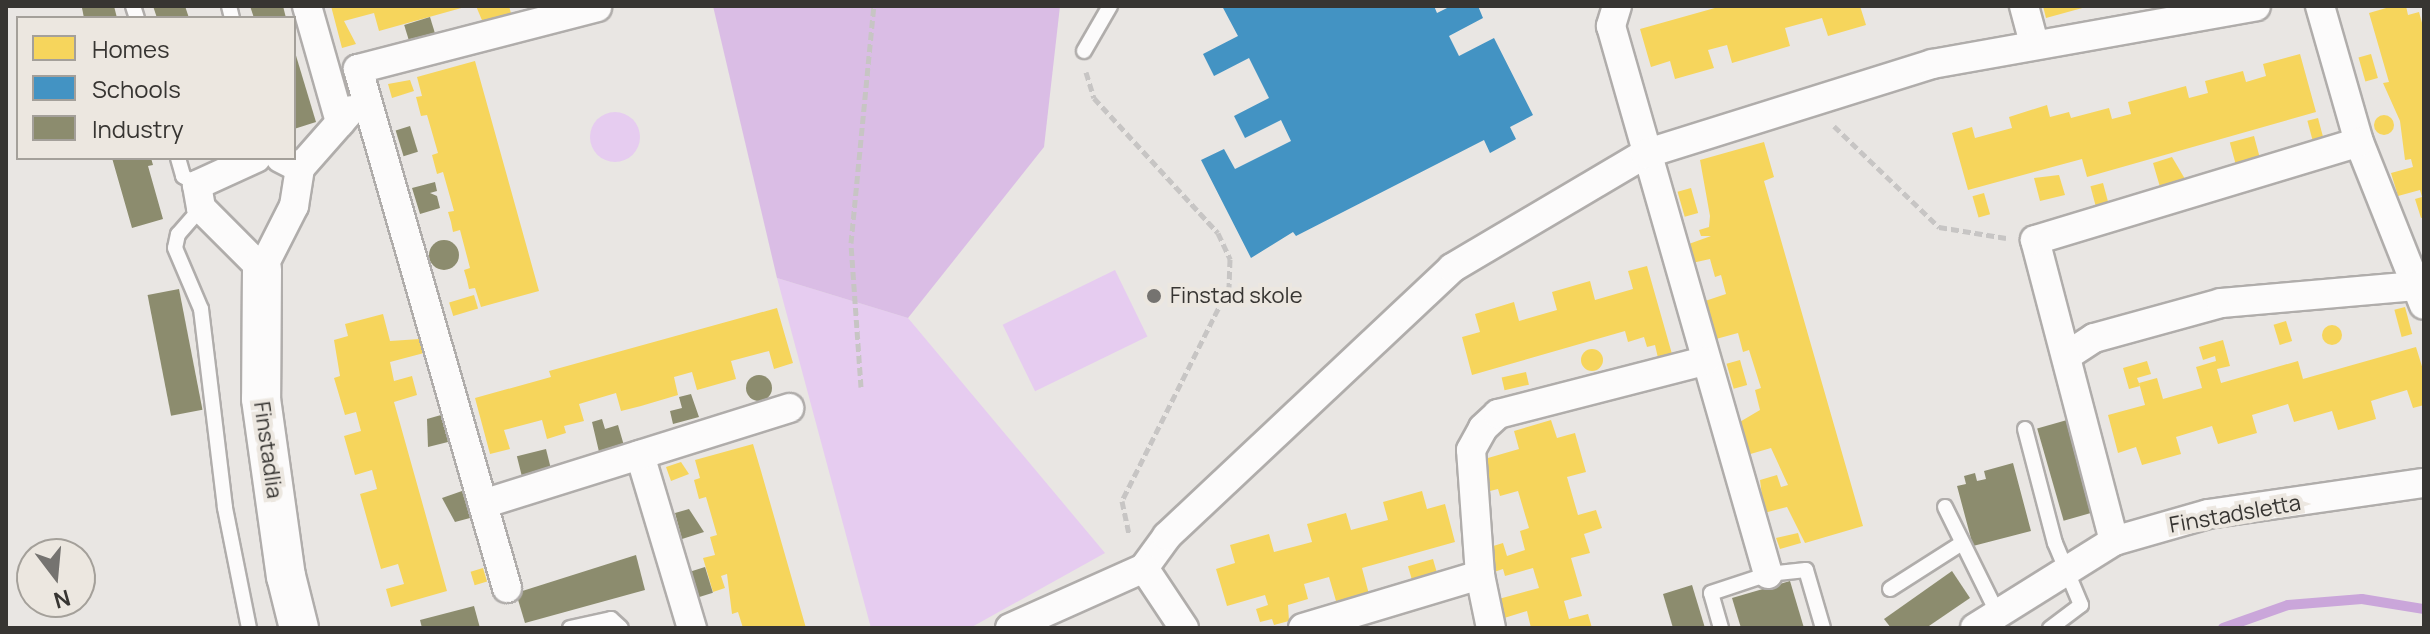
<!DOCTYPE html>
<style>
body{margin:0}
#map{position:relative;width:2430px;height:634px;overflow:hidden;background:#e9e6e3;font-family:Manrope,sans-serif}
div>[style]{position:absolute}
.green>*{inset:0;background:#e6ccf0;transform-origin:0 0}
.round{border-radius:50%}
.forest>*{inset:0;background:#dabde5}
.homes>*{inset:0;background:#f6d55c;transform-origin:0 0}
.schools>*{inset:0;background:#4393c3}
.industry>*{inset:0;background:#8c8c6e;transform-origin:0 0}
.stream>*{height:10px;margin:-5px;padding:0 5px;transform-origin:5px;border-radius:5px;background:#caa6da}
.path>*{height:5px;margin-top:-2.5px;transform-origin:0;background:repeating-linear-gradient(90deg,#c7c5c4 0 8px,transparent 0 12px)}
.roads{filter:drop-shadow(2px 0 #b0adab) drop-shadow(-2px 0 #b0adab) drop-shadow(0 2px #b0adab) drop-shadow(0 -2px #b0adab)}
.lane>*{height:14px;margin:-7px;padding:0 7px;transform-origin:7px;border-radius:7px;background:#fcfbfb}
.street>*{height:28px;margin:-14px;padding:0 14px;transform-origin:14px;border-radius:14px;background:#fcfbfb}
.secondary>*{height:38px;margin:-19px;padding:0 19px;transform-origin:19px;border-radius:19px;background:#fcfbfb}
.dots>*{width:22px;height:22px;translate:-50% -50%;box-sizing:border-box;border:4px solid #ece7e0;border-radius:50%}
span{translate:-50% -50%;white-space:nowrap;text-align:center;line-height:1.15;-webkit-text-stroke:8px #ece7e0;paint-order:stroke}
.poi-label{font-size:22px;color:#373532}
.left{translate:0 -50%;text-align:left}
.street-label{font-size:22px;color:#373532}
.frame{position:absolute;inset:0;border:8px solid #373532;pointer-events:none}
.legend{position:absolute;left:16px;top:16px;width:280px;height:144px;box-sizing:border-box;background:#ece7e0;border:2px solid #a4a09a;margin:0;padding:10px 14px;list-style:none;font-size:24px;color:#373532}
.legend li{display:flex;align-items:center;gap:16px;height:40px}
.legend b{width:40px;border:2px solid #a4a09a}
.north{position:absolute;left:16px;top:538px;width:80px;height:80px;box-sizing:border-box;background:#ece7e0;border:2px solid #a4a09a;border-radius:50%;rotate:164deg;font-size:22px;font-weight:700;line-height:32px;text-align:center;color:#373532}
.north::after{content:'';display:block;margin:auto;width:28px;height:36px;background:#757370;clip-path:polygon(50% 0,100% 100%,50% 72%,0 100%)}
</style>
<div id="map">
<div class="green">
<div class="round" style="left:590px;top:112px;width:50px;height:50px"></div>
<div style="left:1115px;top:270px;width:74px;height:125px;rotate:64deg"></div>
<div style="clip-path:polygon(777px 278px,908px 318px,1105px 553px,970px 628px,871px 628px)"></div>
</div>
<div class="forest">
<div style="clip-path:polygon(713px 6px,1060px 6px,1044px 147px,908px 318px,777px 278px)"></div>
</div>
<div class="homes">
<div style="clip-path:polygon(331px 6px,465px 6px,465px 7px,379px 31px,374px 13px,344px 21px,356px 44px,342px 48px)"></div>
<div style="clip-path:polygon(476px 6px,509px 6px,512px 17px,484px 25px)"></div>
<div style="clip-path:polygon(1722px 6px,1860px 6px,1866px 25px,1828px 36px,1822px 18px,1785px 28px,1790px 46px,1732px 63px,1727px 45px,1708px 50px,1714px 68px,1675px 79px,1670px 61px,1651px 67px,1640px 29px)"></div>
<div style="clip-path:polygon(2043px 6px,2086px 6px,2086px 7px,2046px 18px)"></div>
<div style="clip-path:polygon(2393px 6px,2406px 6px,2408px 15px,2419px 12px,2424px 30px,2424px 217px,2421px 218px,2415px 199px,2422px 197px,2420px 190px,2398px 196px,2391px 173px,2413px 167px,2411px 159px,2405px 160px,2400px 121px,2383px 83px,2389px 82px,2369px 13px)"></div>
<div style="clip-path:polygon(2300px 54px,2316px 112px,2087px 177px,2082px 159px,1968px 190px,1952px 133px,1972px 127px,1975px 138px,2012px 128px,2009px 117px,2047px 105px,2050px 117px,2069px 112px,2071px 118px,2109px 108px,2112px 119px,2131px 114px,2128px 102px,2186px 86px,2189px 98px,2208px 93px,2205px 81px,2243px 71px,2246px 82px,2266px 76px,2263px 64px)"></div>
<div style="left:2371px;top:54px;width:25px;height:13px;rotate:74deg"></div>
<div style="clip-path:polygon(475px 61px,539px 291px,481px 307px,475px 288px,469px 289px,467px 280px,464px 270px,470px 268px,460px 230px,453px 232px,451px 222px,448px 212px,454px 211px,443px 172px,437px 174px,432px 155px,438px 153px,427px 115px,421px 116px,416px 97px,422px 96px,417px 77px)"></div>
<div style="clip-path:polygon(410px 80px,414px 91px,392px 98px,388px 84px)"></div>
<div class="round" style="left:2374px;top:115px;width:20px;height:20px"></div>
<div style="left:2318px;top:118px;width:24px;height:11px;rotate:75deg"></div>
<div style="left:2254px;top:136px;width:23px;height:25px;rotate:75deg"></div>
<div style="clip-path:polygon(1764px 142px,1774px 177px,1764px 181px,1863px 526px,1805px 543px,1787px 507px,1764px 513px,1760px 480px,1777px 475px,1781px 487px,1788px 485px,1771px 448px,1747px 455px,1738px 423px,1760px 410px,1755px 390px,1761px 388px,1749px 350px,1743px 352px,1738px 333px,1716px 339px,1705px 301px,1726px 294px,1721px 275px,1715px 277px,1710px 259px,1692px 263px,1686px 245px,1711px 236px,1701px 236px,1699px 230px,1709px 227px,1710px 216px,1700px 160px)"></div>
<div style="clip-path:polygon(2172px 157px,2185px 179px,2160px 187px,2153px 163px)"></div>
<div style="clip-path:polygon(2059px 175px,2065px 195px,2040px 201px,2034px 178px)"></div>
<div style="left:2103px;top:183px;width:20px;height:13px;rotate:75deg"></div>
<div style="left:1691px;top:188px;width:26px;height:14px;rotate:74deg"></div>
<div style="left:1984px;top:193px;width:22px;height:12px;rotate:74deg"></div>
<div style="clip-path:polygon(1647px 266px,1672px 354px,1658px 358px,1655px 345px,1647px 347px,1644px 337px,1628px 342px,1625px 331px,1472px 375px,1462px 337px,1480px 332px,1475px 314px,1514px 302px,1519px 321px,1557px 310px,1552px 292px,1590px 281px,1595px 300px,1633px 289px,1628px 271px)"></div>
<div style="left:474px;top:295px;width:14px;height:26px;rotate:73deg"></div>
<div style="left:2405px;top:307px;width:28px;height:11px;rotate:75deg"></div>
<div style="clip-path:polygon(777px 308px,793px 363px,774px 369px,769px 351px,731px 361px,736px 379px,697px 390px,692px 372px,674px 377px,678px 395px,641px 406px,621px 411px,616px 393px,579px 404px,584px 421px,564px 426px,566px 433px,547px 439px,542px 420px,504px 430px,510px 449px,490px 454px,475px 398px,551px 377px,549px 371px)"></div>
<div style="clip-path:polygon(383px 314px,390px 341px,420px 339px,424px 353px,390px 362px,394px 381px,412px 376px,417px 395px,394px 402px,447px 591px,391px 607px,386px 589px,404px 584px,398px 564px,381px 569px,360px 494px,377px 489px,372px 470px,355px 475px,344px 436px,361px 431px,356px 412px,345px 415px,334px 378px,340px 376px,334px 340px,348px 336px,345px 324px)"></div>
<div style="left:2286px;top:321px;width:21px;height:13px;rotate:73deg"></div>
<div class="round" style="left:2322px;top:325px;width:20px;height:20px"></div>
<div style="clip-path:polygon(2223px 340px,2230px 366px,2217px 369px,2221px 383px,2298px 361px,2303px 379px,2416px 347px,2424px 373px,2424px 405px,2413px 408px,2407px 390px,2390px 395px,2371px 401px,2376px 419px,2338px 430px,2332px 411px,2294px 422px,2288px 404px,2252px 415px,2257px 433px,2218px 444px,2212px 426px,2176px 437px,2181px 454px,2142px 465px,2136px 447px,2118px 453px,2108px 415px,2145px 405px,2139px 383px,2157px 378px,2163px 399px,2202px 388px,2196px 367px,2216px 361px,2215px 356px,2203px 360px,2199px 347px)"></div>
<div class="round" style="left:1581px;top:349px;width:22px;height:22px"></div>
<div style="left:1740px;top:360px;width:26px;height:14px;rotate:74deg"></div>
<div style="clip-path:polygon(2147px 361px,2151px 374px,2137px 378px,2140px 386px,2129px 389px,2123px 368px)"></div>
<div style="left:1526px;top:372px;width:13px;height:25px;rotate:77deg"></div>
<div style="clip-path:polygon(1551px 420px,1557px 438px,1575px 433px,1586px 472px,1567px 477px,1578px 515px,1596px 510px,1602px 528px,1584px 534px,1590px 553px,1571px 558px,1582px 596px,1564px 601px,1569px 619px,1588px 614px,1592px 628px,1531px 628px,1527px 611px,1501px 619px,1495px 600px,1539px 588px,1533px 568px,1505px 576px,1503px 569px,1494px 572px,1490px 547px,1503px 543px,1507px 556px,1525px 550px,1520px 531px,1529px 528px,1518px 491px,1500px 496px,1498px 489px,1490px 491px,1481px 460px,1519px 449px,1514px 431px)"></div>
<div style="clip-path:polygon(753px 444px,761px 471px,806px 628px,743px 628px,738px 612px,732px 614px,727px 574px,721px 576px,725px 588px,713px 592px,703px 558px,715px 555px,710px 537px,717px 535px,706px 497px,699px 499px,694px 480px,700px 478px,695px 460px)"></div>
<div style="clip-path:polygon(681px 462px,689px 474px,671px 481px,666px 467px)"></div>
<div style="clip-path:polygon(1422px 491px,1427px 509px,1445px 504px,1455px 542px,1362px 568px,1370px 598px,1336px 601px,1329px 577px,1304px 584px,1308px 599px,1288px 605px,1289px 621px,1274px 625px,1272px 619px,1260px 622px,1256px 609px,1268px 605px,1265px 595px,1227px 606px,1216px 569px,1235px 563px,1230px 545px,1269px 534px,1274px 552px,1312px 542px,1307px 524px,1346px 513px,1351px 530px,1388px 520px,1383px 502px)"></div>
<div style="clip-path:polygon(1798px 533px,1801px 543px,1780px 549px,1776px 538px)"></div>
<div style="left:1433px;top:559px;width:15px;height:26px;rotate:74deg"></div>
<div style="left:483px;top:568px;width:14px;height:13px;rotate:73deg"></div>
</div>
<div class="schools">
<div style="clip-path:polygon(1222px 6px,1434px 6px,1437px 13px,1451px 6px,1478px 6px,1483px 18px,1449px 36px,1459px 56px,1494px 38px,1533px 115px,1510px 127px,1516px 139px,1490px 153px,1484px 140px,1296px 236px,1293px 232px,1251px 258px,1201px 160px,1224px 149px,1235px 169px,1291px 141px,1281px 120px,1245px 138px,1234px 116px,1269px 98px,1249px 58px,1214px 76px,1203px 54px,1238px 36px)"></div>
</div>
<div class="industry">
<div style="clip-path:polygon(89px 6px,114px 6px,117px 18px,84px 18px,82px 8px)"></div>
<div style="clip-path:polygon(153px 6px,185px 6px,189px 18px,157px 18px)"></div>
<div style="clip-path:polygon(250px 6px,283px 6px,286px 18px,254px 18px)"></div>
<div style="left:430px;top:17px;width:17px;height:27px;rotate:73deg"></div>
<div style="clip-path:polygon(294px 49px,316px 122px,294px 129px)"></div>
<div style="left:410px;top:126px;width:27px;height:15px;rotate:73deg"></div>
<div style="clip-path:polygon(112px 158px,151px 158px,153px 165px,148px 166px,163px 219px,132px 228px)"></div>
<div style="clip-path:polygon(435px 182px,437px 191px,430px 193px,437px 196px,440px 208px,420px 214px,412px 188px)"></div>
<div class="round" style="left:429px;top:240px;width:30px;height:30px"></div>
<div style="left:179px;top:289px;width:123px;height:32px;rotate:79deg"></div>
<div class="round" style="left:746px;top:375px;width:26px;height:26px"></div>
<div style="clip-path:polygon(691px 394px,699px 417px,673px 424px,670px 411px,682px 408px,679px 397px)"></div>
<div style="clip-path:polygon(441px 415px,448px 442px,428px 447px,427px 419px)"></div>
<div style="clip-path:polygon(602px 419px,605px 429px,618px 425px,625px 449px,600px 456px,592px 422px)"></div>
<div style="left:2067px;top:420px;width:96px;height:31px;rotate:74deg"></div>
<div style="left:546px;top:449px;width:25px;height:30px;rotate:76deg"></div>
<div style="clip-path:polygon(2013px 463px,2031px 531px,1973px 546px,1957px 486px,1966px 484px,1964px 476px,1975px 473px,1977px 481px,1986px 479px,1984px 471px)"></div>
<div style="clip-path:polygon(462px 491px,470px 518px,455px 522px,442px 498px)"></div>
<div style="clip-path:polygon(689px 509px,704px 532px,682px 539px,675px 513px)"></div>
<div style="clip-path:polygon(636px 555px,645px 590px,525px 623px,516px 593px)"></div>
<div style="left:705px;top:567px;width:27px;height:15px;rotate:73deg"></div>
<div style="clip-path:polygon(1952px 571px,1970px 598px,1926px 628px,1891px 628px,1884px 619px)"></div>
<div style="clip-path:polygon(1790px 581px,1804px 628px,1741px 628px,1732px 598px)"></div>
<div style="clip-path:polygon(1692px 585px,1705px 628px,1673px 628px,1663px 594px)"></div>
<div style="clip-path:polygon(474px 606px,480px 628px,422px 628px,420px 620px)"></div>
</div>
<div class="stream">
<div style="left:2223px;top:628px;width:69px;rotate:-19.5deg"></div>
<div style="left:2288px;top:605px;width:74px;rotate:-4.6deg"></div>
<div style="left:2362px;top:599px;width:63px;rotate:9.2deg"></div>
</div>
<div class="path">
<div style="left:1086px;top:72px;width:27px;rotate:73deg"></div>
<div style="left:1094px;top:98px;width:183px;rotate:47.4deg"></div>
<div style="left:1218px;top:233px;width:29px;rotate:65deg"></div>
<div style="left:1230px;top:259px;width:28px;rotate:92deg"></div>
<div style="left:1229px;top:287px;width:239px;rotate:116.6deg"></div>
<div style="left:1122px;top:501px;width:35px;rotate:78deg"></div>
<div style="left:1834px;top:126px;width:146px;rotate:43.9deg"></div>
<div style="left:1939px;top:227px;width:68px;rotate:9.3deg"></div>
<div style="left:861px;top:387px;width:144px;rotate:-94deg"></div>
<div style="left:851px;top:243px;width:238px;rotate:-84.5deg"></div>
</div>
<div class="roads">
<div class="lane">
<div style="left:133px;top:6px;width:13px;rotate:72deg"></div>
<div style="left:229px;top:6px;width:12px;rotate:76deg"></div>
<div style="left:1084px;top:51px;width:52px;rotate:-60deg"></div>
<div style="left:178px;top:158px;width:19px;rotate:74deg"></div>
<div style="left:183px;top:176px;width:17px;rotate:33deg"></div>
<div style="left:201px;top:208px;width:35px;rotate:131deg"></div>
<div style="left:178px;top:234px;width:14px;rotate:102deg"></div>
<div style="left:175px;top:248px;width:66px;rotate:66.9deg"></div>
<div style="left:201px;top:309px;width:200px;rotate:83.1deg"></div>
<div style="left:225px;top:508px;width:122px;rotate:78.7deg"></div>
<div style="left:2025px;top:429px;width:118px;rotate:75.3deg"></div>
<div style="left:2055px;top:543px;width:67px;rotate:67.2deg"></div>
<div style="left:2081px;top:605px;width:39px;rotate:143deg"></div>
<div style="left:1945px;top:507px;width:117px;rotate:63.7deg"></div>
<div style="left:1890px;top:589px;width:82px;rotate:-32.5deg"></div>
<div style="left:570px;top:628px;width:42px;rotate:-12.4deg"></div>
<div style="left:611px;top:619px;width:13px;rotate:42deg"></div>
<div style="left:1721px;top:628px;width:36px;rotate:-106deg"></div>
<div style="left:1711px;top:593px;width:60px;rotate:-18.4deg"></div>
<div style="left:1768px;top:574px;width:38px;rotate:-6deg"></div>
<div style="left:1806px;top:570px;width:60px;rotate:73.7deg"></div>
</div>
<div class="street">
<div style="left:307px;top:6px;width:121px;rotate:74.1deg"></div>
<div style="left:1617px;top:6px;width:21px;rotate:107deg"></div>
<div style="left:1611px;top:26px;width:570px;rotate:74.01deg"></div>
<div style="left:2024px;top:6px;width:39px;rotate:75deg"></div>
<div style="left:2320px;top:6px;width:141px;rotate:74deg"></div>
<div style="left:2359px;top:142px;width:175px;rotate:68.3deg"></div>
<div style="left:256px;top:158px;width:65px;rotate:155.4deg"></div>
<div style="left:197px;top:185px;width:23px;rotate:80deg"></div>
<div style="left:201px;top:208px;width:86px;rotate:45deg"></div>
<div style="left:262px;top:269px;width:71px;rotate:-63.1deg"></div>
<div style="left:294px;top:206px;width:38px;rotate:-81deg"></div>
<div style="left:300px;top:168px;width:22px;rotate:-153deg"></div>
<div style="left:300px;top:168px;width:77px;rotate:-48.7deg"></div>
<div style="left:2068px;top:355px;width:31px;rotate:-33deg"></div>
<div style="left:2094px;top:338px;width:132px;rotate:-15.4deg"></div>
<div style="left:2221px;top:303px;width:196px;rotate:-5deg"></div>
<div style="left:640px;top:455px;width:181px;rotate:73.3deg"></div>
<div style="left:483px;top:504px;width:321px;rotate:-17.4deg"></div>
<div style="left:2114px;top:541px;width:311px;rotate:-104.7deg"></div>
<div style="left:2035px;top:240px;width:338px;rotate:-16.8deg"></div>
<div style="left:1144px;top:568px;width:39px;rotate:-54deg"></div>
<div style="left:1167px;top:536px;width:391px;rotate:-43.2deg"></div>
<div style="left:1452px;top:268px;width:224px;rotate:-30.6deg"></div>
<div style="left:1645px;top:154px;width:301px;rotate:-17.4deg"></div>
<div style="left:1932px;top:64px;width:329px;rotate:-10.1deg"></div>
<div style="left:1480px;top:575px;width:125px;rotate:-94.1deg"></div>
<div style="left:1471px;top:450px;width:25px;rotate:-61deg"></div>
<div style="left:1483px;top:428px;width:21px;rotate:-43deg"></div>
<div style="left:1498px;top:414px;width:213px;rotate:-14.4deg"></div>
<div style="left:507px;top:588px;width:540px;rotate:-106.02deg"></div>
<div style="left:358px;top:69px;width:247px;rotate:-14.5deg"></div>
<div style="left:1010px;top:628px;width:147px;rotate:-24.1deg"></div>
<div style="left:1144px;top:568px;width:72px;rotate:56.3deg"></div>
<div style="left:1303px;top:628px;width:185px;rotate:-16.7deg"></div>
<div style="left:1480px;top:575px;width:54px;rotate:78.3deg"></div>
<div style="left:1975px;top:628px;width:164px;rotate:-32deg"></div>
<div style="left:2114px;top:541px;width:98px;rotate:-16deg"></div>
<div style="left:2208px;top:514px;width:218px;rotate:-8.2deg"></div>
</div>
<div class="secondary">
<div style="left:262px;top:269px;width:130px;rotate:90.4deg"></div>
<div style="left:261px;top:399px;width:179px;rotate:82deg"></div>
<div style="left:286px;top:576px;width:54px;rotate:76deg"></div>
</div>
</div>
<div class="dots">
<div style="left:1154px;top:296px;background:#757370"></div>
</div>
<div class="poi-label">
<span class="left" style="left:1170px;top:296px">Finstad skole</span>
</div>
<div class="street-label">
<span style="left:268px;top:450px;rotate:82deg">Finstadlia</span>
<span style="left:2235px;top:514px;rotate:-10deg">Finstadsletta</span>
</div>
<div class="frame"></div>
<ul class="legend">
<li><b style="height:22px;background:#f6d55c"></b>Homes</li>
<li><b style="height:22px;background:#4393c3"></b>Schools</li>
<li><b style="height:22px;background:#8c8c6e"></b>Industry</li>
</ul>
<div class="north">N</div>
</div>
